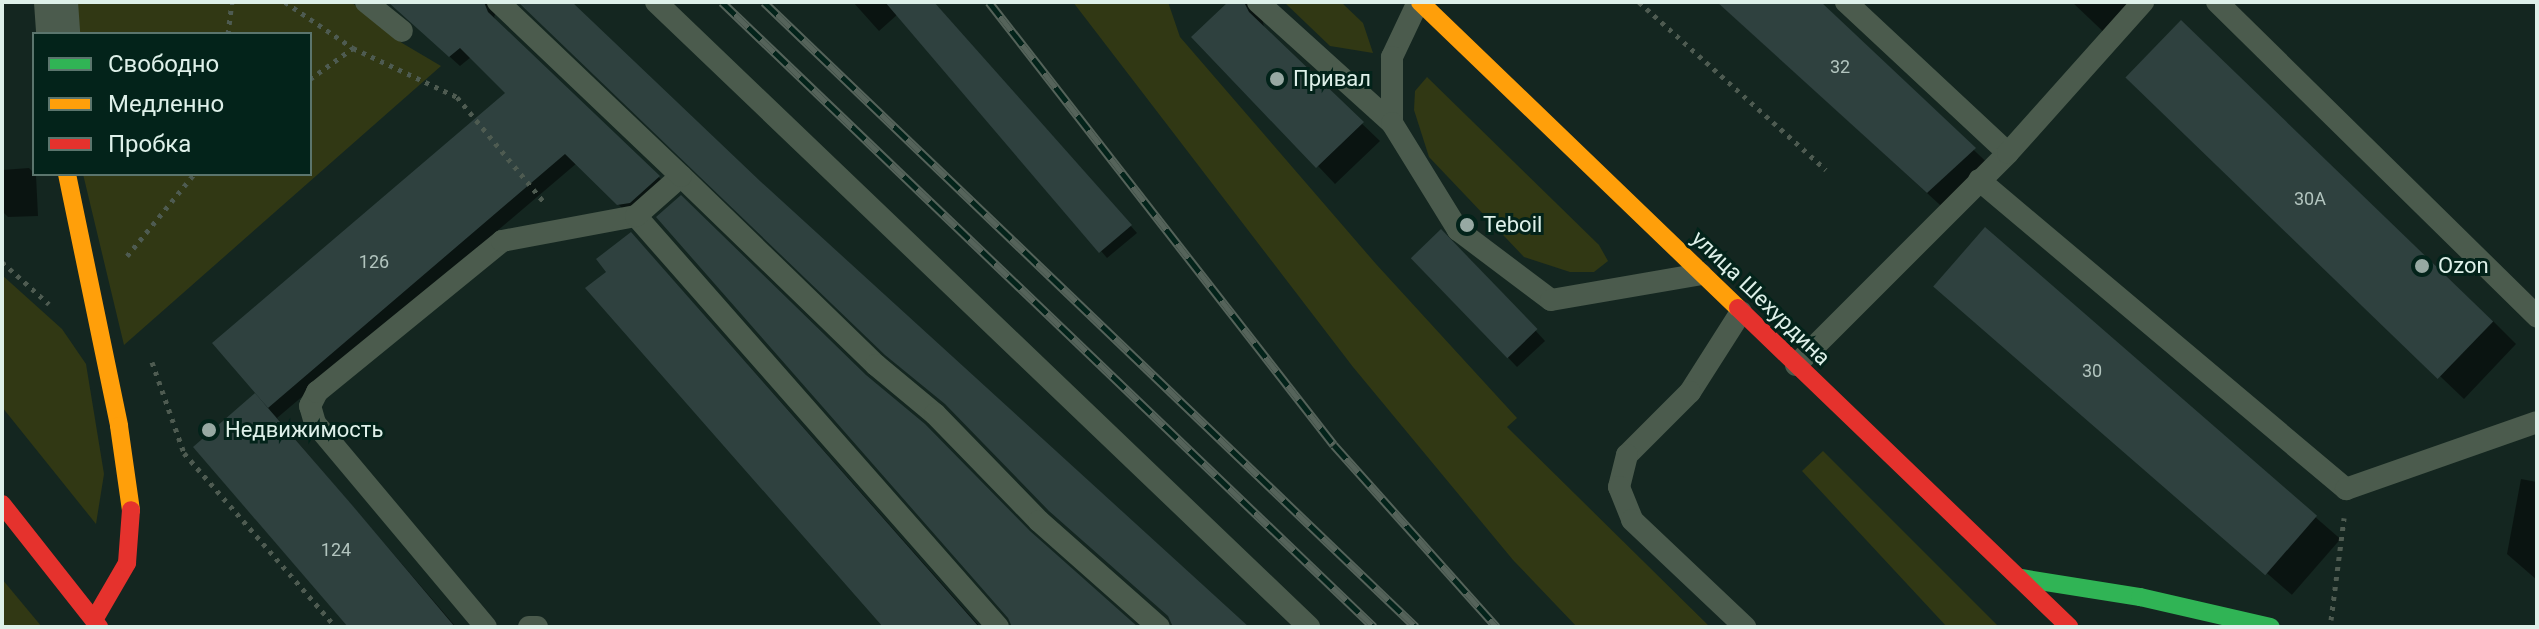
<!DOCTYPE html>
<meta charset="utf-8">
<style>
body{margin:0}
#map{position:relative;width:2539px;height:629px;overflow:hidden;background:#142620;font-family:Roboto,sans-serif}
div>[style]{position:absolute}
.green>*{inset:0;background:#313814}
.shadow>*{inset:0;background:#0007;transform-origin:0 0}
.building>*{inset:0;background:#2f413f;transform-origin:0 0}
.path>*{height:5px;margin-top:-2.5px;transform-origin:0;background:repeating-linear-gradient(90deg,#4e5b51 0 4px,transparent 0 10px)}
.lane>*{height:22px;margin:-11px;padding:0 11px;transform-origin:11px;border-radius:11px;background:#4b5b4d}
.street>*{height:44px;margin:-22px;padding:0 22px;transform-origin:22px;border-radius:22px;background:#4b5b4d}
.fast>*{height:18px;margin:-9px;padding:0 9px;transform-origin:9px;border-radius:9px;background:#30b455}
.slow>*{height:18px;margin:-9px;padding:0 9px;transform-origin:9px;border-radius:9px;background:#ff9f0a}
.jam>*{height:18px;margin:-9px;padding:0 9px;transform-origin:9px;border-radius:9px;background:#e5322d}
.rail>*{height:9px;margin-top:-4.5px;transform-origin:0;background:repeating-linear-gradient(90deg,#03231a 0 18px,#55635a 0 36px);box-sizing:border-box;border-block:2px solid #55635a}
.dots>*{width:22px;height:22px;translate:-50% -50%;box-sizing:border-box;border:4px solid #03231a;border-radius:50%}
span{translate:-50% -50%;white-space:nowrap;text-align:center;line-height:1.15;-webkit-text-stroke:6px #03231a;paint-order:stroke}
.number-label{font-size:18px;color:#b2c4be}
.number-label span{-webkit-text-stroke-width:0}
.poi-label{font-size:22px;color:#def0e9}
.left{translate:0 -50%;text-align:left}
.street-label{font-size:22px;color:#def0e9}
.frame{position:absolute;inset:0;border:4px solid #def0e9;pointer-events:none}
.legend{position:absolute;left:32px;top:32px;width:280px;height:144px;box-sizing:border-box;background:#03231a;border:2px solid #5b756d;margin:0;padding:10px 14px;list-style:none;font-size:24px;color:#def0e9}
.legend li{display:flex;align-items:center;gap:16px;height:40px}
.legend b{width:40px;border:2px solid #5b756d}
</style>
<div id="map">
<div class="green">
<div style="clip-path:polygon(71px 2px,351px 2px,402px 43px,441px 66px,124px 345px,83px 174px,310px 174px,310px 34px,74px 34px)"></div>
<div style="clip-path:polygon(1073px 2px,1168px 2px,1180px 37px,1376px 264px,1517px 418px,1507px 427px,1710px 627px,1577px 627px,1513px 560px,1353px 367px)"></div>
<div style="clip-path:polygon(1284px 2px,1341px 2px,1363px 23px,1373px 53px,1330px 46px)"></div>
<div style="clip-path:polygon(1427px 77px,1599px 245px,1608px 261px,1594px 272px,1570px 272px,1524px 257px,1429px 157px,1414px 110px,1415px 91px)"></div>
<div style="clip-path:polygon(2px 275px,62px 329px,86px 364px,104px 474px,96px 524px,2px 407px)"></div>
<div style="clip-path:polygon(1823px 451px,1999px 627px,1947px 627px,1802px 471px)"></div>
<div style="clip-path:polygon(2px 579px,42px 627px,2px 627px)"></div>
</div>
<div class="shadow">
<div style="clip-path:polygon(389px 2px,500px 2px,494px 17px,498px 24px,669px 187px,629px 215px,577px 163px,277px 418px,456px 627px,351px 627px,263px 404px,508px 94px,471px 57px,460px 66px)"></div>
<div style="clip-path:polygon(853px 2px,932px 2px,1137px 233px,1107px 258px,898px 14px,879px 31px)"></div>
<div style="clip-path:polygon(1230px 2px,1247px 2px,1262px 18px,1265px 31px,1380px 141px,1335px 184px,1318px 166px)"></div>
<div style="clip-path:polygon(1718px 2px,1818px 2px,1998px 173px,1951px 215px)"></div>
<div style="clip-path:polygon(2072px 2px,2147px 2px,2111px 39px)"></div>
<div style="clip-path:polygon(2152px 101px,2493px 321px,2516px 344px,2464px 399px)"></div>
<div style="clip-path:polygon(29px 168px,36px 175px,38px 216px,8px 217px,2px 211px,2px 170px)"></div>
<div style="left:1985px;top:230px;width:471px;height:74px;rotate:41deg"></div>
<div style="clip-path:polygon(641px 244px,980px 627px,885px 627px)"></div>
<div style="clip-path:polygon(1468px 257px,1545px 341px,1517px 367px,1413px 258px)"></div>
<div style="clip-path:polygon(2521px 479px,2537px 482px,2537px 580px,2507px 554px)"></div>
</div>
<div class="building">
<div style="clip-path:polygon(388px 2px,484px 2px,488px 12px,660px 176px,630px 203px,617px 205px,565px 154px,268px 408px,212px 343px,505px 93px,460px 48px,449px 57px)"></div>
<div style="clip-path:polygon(518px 2px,572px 2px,760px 181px,1249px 627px,1173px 627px,1168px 616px,1049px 511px,945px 404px,885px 355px)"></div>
<div style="clip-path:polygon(885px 2px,934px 2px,1132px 225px,1099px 253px)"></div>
<div style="clip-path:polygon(1228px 2px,1244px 2px,1249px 12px,1364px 122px,1316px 168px,1191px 37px)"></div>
<div style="clip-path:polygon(1717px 2px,1821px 2px,1976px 148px,1927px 193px)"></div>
<div style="left:2181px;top:20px;width:434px;height:80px;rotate:44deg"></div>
<div style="clip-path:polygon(681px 195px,866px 375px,925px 424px,1030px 531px,1138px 627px,1012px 627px,1008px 618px,656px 217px)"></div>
<div style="left:1985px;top:227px;width:440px;height:79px;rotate:41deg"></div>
<div style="left:1441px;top:229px;width:139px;height:42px;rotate:46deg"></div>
<div style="clip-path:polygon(631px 232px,979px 627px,883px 627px,585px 288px,606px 272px,596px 259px)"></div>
<div style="clip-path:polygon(255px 393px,352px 505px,455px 627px,348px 627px,193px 447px)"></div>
</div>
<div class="path">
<div style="left:285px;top:2px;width:82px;rotate:34.1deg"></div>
<div style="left:353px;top:48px;width:115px;rotate:25.2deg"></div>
<div style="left:457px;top:97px;width:135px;rotate:50.4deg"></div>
<div style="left:1639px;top:2px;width:251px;rotate:41.9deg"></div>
<div style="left:228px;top:34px;width:32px;rotate:-83deg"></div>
<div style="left:310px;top:79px;width:53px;rotate:-35.8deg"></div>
<div style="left:127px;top:256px;width:106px;rotate:-50.7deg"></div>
<div style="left:2px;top:262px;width:63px;rotate:41.8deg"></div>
<div style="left:152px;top:362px;width:96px;rotate:70.6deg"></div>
<div style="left:184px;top:453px;width:231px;rotate:48.9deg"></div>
<div style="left:2331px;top:620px;width:103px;rotate:-82.7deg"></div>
</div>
<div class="lane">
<div style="left:366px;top:2px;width:46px;rotate:38.9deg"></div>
<div style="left:656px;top:2px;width:904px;rotate:43.74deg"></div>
<div style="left:1258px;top:2px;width:181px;rotate:42.1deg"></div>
<div style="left:1418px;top:2px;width:61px;rotate:115.3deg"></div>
<div style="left:1392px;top:57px;width:66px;rotate:90deg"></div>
<div style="left:1392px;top:123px;width:126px;rotate:58.3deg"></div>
<div style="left:1458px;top:230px;width:116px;rotate:37deg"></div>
<div style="left:1551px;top:300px;width:152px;rotate:-9.8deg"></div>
<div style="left:1846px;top:2px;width:221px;rotate:43deg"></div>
<div style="left:2217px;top:2px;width:449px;rotate:44.5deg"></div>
<div style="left:681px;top:176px;width:272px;rotate:44.1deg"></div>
<div style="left:876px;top:365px;width:77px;rotate:39.7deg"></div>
<div style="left:935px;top:414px;width:149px;rotate:45.8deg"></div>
<div style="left:1039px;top:521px;width:160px;rotate:41.5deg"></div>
<div style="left:1979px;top:180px;width:480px;rotate:40.1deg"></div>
<div style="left:2346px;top:489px;width:202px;rotate:-19.3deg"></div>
<div style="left:636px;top:216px;width:548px;rotate:48.63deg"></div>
<div style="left:1741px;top:312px;width:95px;rotate:122.5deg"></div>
<div style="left:1690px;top:392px;width:89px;rotate:135deg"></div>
<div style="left:1627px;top:455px;width:33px;rotate:104deg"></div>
<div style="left:1619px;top:487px;width:35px;rotate:68deg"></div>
<div style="left:1632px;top:520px;width:156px;rotate:43.4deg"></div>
<div style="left:1796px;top:365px;width:300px;rotate:-45deg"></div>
<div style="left:2008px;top:153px;width:203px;rotate:-48.2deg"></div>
<div style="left:486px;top:627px;width:266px;rotate:-130deg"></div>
<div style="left:315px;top:423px;width:18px;rotate:-106deg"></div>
<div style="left:310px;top:406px;width:16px;rotate:-63deg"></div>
<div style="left:317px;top:392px;width:239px;rotate:-39.2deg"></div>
<div style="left:502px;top:241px;width:136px;rotate:-10.6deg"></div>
<div style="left:636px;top:216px;width:60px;rotate:-41.6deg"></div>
<div style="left:681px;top:176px;width:253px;rotate:-136.4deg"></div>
<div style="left:529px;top:627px;width:8px"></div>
</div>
<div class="street">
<div style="left:56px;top:2px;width:32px;rotate:86deg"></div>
</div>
<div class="fast">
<div style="left:2021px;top:578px;width:121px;rotate:9.1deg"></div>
<div style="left:2140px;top:597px;width:134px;rotate:12.9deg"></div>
</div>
<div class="slow">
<div style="left:1420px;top:2px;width:441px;rotate:43.9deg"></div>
<div style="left:67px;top:174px;width:257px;rotate:78.3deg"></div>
<div style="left:119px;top:426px;width:85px;rotate:81.9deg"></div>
</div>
<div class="jam">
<div style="left:1738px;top:308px;width:460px;rotate:43.9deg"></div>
<div style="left:2px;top:504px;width:157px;rotate:51.7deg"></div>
<div style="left:94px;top:620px;width:66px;rotate:-59.9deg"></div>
<div style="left:127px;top:563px;width:53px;rotate:-85.7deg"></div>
</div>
<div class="rail">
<div style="left:722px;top:2px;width:903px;rotate:43.79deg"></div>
<div style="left:764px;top:2px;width:903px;rotate:43.79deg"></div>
<div style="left:989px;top:2px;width:561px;rotate:52.09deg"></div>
<div style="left:1334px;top:445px;width:244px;rotate:48.2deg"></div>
</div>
<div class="dots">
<div style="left:1277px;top:79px;background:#97a9a3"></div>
<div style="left:1467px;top:225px;background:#97a9a3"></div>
<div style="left:2422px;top:266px;background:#97a9a3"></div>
<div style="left:209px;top:430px;background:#97a9a3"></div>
</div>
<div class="number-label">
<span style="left:1840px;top:67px">32</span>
<span style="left:2310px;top:199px">30А</span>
<span style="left:374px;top:262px">126</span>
<span style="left:2092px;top:371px">30</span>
<span style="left:336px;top:550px">124</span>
</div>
<div class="poi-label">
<span class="left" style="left:1293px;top:79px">Привал</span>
<span class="left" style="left:1483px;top:225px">Teboil</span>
<span class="left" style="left:2438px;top:266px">Ozon</span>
<span class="left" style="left:225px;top:430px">Недвижимость</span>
</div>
<div class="street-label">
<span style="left:1761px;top:298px;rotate:44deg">улица Шехурдина</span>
</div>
<div class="frame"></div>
<ul class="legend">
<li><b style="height:10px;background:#30b455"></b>Свободно</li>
<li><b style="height:10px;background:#ff9f0a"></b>Медленно</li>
<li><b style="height:10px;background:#e5322d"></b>Пробка</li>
</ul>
</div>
